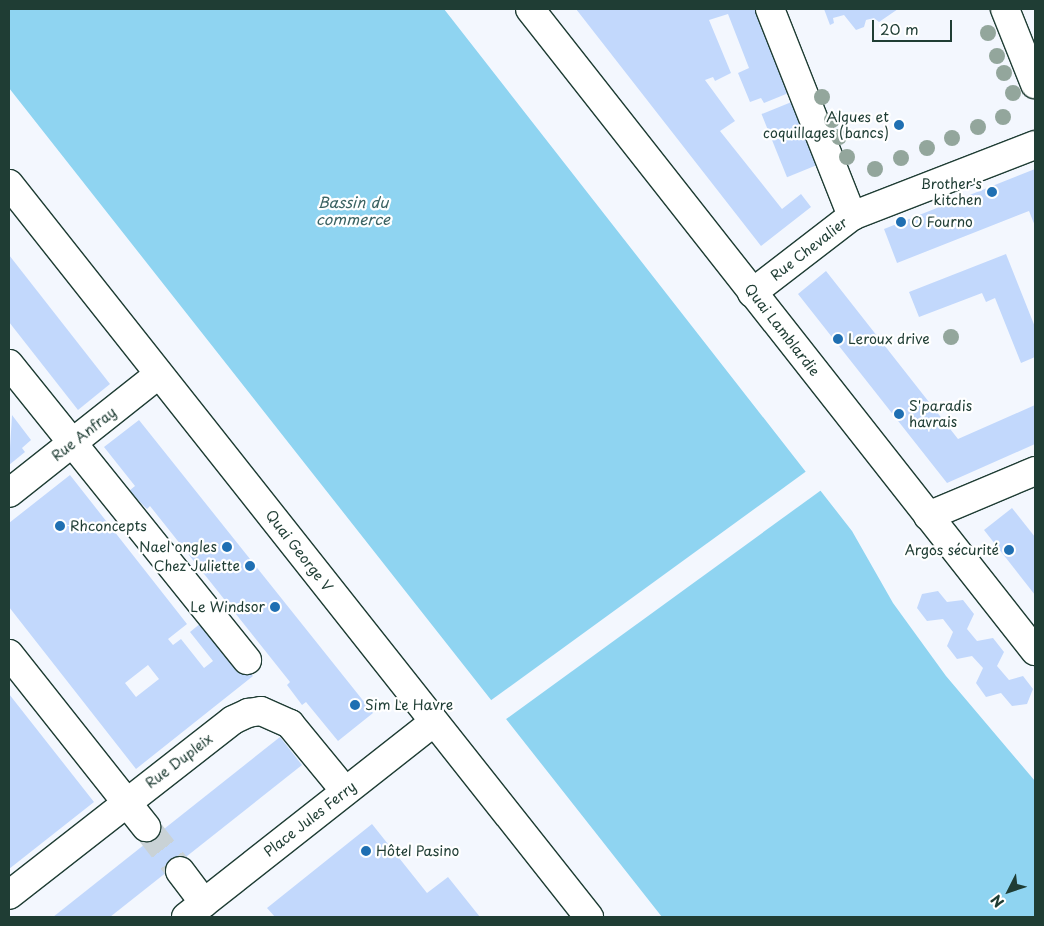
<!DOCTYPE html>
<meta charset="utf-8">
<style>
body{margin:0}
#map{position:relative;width:1044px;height:926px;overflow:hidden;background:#f3f7fe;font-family:"Playpen Sans",sans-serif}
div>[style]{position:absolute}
.water>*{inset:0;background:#8fd4f1}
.pier>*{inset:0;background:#f3f7fe;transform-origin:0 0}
.building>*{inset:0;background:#c2d8fc;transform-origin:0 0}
.minor-tunnel>*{height:28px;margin-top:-14px;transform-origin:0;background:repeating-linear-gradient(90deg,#c9d2d6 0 28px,transparent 0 42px)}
.roads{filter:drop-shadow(1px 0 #1f3d34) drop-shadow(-1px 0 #1f3d34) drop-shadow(0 1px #1f3d34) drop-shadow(0 -1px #1f3d34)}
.minor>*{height:28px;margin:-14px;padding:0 14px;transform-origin:14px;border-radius:14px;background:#fff}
.major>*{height:28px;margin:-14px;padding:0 14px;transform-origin:14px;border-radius:14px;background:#fff}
.trees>*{width:16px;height:16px;margin:-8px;border-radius:50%;background:#93a69c}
.dots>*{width:14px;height:14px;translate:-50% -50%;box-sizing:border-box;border:2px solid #fff;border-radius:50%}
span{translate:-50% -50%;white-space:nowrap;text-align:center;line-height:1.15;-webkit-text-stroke:4.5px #fff;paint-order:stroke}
.poi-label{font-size:14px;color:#1f3d34}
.right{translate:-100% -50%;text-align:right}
.left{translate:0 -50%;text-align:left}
.street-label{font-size:14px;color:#1f3d34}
.water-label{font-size:15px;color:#3b6363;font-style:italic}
.frame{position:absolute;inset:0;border:10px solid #1f3d34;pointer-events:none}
.north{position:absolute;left:984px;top:866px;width:50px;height:50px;-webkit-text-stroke:4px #fff;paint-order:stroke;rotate:229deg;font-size:14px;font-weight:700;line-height:20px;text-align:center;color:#1f3d34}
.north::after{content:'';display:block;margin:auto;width:18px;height:22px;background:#1f3d34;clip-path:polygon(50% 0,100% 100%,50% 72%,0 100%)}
.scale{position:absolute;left:872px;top:20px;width:80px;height:22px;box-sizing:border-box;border:2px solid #1f3d34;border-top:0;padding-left:6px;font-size:15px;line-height:18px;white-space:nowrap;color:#1f3d34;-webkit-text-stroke:4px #fff;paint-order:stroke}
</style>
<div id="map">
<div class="water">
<div style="clip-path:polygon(9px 9px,444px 9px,852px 531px,893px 603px,946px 676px,1035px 781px,1035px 917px,662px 917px,9px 88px)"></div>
</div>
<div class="pier">
<div style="left:808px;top:470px;width:24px;height:394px;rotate:54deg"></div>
</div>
<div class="building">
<div style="clip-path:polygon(576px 9px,758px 9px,791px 92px,764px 103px,761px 98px,750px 102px,738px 73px,749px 68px,728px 14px,709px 20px,731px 73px,715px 81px,713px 77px,705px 80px,735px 121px,720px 131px,782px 209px,801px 194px,811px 207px,761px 246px)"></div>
<div style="clip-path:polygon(824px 9px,898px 9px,879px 22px,874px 18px,866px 20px,864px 27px,856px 30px,844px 15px,833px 18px,834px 23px,830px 25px)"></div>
<div style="left:794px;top:101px;width:68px;height:35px;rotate:68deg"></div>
<div style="clip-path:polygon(1035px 169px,1035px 226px,1029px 211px,897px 263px,884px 229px)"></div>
<div style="clip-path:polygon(1006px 254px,1035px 327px,1035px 357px,1021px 363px,995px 298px,986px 302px,982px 293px,919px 317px,909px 292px)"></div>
<div style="clip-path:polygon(9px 255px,110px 384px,78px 410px,9px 322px)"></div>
<div style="clip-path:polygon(826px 271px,958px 439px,1035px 405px,1035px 444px,947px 483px,798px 294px)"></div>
<div style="clip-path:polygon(12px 415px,31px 440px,22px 448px,25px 452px,9px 465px)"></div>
<div style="clip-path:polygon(139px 420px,373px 713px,338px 741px,306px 702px,302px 705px,287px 685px,290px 682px,150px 506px,147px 509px,129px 491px,135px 486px,104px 447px)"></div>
<div style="clip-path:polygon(evenodd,70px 475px,187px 624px,168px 639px,173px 645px,181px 639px,204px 668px,213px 661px,190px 632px,207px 618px,253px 676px,136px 769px,9px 607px,9px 523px,70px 475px,148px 665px,159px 679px,136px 697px,125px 683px,148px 665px)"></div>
<div style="clip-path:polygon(1012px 508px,1035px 537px,1035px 595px,984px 530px)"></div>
<div style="clip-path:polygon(938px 591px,947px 602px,963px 600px,974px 614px,967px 629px,977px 641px,993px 638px,1004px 652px,997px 666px,1009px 680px,1023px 676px,1033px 689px,1027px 704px,1012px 706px,1001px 693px,986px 697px,976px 683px,983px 668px,972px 656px,957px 659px,947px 646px,953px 632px,943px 619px,927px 621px,917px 608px,922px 594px)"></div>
<div style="clip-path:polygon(9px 694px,94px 802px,9px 869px,10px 764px)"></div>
<div style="clip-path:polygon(280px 737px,302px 765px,110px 917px,53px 917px)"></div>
<div style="clip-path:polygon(372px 824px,427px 893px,448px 877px,480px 917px,275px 917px,267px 908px)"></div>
</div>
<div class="minor-tunnel">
<div style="left:146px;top:827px;width:56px;rotate:52.3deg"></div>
</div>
<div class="roads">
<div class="minor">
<div style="left:770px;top:9px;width:223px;rotate:68.4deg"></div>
<div style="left:1005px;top:9px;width:81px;rotate:68.2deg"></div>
<div style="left:752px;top:293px;width:126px;rotate:-37.6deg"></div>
<div style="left:852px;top:216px;width:196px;rotate:-21.2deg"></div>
<div style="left:9px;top:364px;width:380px;rotate:51.2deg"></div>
<div style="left:9px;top:493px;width:191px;rotate:-38.4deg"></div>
<div style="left:928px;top:516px;width:116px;rotate:-22.8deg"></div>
<div style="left:9px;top:654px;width:221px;rotate:51.6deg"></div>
<div style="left:180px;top:871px;width:40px;rotate:53deg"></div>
<div style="left:9px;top:895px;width:284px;rotate:-38deg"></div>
<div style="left:233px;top:720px;width:17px;rotate:-25deg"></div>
<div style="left:248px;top:713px;width:13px;rotate:-9deg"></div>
<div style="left:261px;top:711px;width:32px;rotate:24deg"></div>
<div style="left:290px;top:724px;width:87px;rotate:50.6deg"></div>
<div style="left:186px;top:917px;width:315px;rotate:-38.2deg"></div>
</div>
<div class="major">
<div style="left:530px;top:9px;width:817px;rotate:51.81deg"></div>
<div style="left:9px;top:184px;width:935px;rotate:51.65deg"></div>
</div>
</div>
<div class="trees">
<div style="left:988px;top:33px"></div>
<div style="left:997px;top:56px"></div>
<div style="left:1004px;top:73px"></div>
<div style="left:1013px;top:93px"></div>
<div style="left:822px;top:97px"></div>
<div style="left:1003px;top:117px"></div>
<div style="left:832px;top:120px"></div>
<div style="left:978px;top:127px"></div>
<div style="left:839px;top:137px"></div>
<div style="left:952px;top:138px"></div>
<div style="left:927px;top:148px"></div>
<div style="left:847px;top:157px"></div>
<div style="left:901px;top:158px"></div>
<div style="left:875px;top:169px"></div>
<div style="left:951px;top:337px"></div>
</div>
<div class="dots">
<div style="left:899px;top:125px;background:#1f6fb2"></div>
<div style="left:992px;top:192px;background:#1f6fb2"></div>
<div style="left:901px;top:222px;background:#1f6fb2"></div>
<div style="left:838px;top:339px;background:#1f6fb2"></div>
<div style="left:899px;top:414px;background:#1f6fb2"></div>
<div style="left:60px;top:526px;background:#1f6fb2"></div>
<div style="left:227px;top:547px;background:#1f6fb2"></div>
<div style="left:1009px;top:550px;background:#1f6fb2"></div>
<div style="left:250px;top:566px;background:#1f6fb2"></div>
<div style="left:275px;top:607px;background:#1f6fb2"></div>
<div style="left:355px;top:705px;background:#1f6fb2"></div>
<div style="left:366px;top:851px;background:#1f6fb2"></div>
</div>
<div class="poi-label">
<span class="right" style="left:889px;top:125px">Algues et<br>coquillages (bancs)</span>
<span class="right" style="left:982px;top:192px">Brother's<br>kitchen</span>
<span class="left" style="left:911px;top:222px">O Fourno</span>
<span class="left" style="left:848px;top:339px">Leroux drive</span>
<span class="left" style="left:909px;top:414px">S'paradis<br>havrais</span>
<span class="left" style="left:70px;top:526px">Rhconcepts</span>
<span class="right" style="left:217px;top:547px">Nael ongles</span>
<span class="right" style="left:999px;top:550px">Argos sécurité</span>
<span class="right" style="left:240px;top:566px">Chez Juliette</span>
<span class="right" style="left:265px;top:607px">Le Windsor</span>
<span class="left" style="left:365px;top:705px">Sim Le Havre</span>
<span class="left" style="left:376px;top:851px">Hôtel Pasino</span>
</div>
<div class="street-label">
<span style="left:809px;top:249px;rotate:-38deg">Rue Chevalier</span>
<span style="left:782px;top:330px;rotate:52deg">Quai Lamblardie</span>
<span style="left:84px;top:434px;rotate:-38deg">Rue Anfray</span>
<span style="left:299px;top:551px;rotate:52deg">Quai George V</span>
<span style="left:179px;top:761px;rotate:-37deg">Rue Dupleix</span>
<span style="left:310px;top:819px;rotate:-38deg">Place Jules Ferry</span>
</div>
<div class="water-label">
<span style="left:353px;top:210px">Bassin du<br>commerce</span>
</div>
<div class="frame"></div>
<div class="north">N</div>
<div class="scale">20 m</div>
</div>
